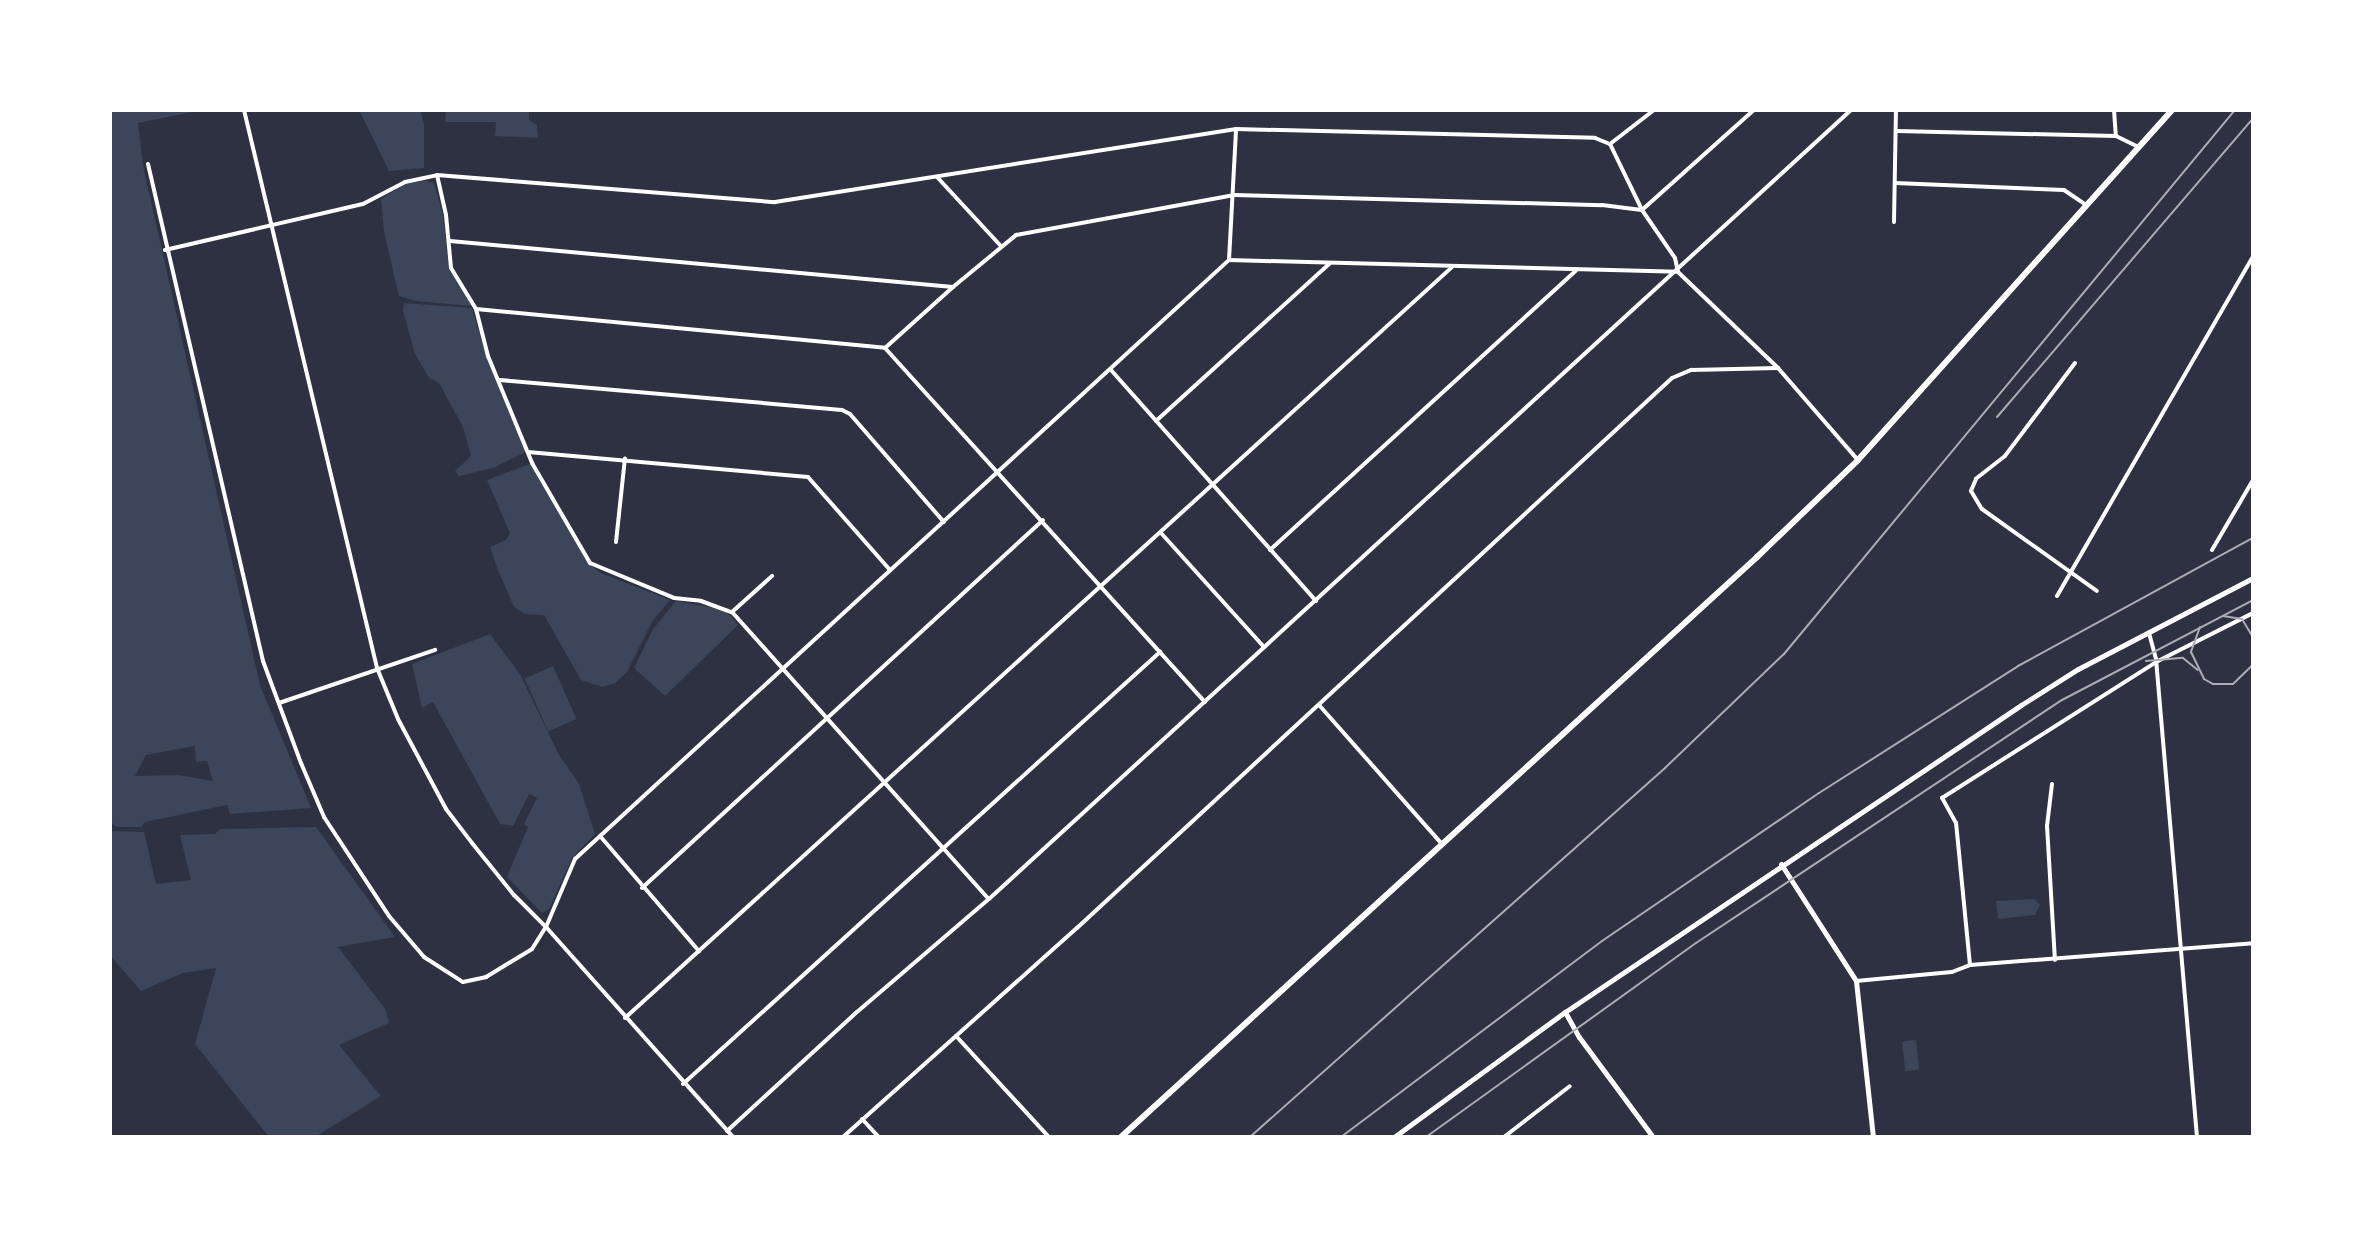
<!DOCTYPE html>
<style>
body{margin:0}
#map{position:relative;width:2363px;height:1247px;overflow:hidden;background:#2d3142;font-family:"DM Sans",sans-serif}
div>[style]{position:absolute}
.green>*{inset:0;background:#3c4559;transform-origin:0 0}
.minor>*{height:4px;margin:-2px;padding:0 2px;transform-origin:2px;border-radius:2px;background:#fff}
.tertiary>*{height:5px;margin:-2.5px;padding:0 2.5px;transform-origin:2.5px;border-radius:2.5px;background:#fff}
.secondary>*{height:5px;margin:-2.5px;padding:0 2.5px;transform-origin:2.5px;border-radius:2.5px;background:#fff}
.primary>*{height:6px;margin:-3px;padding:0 3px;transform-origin:3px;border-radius:3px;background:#fff}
.tram>*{height:2px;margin:-1px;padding:0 1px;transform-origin:1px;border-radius:1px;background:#abadb3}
.rail>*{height:2px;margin:-1px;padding:0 1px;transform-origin:1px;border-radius:1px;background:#abadb3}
span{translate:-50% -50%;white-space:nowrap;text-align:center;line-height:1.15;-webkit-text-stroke:6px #fff;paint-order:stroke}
.frame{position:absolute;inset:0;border:112px solid #fff;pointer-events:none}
</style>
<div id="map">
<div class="green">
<div style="clip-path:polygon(evenodd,110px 110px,203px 110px,138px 123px,143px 166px,260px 685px,311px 808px,230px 814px,227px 805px,145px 822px,141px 827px,116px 827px,110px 821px,110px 110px,195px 746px,196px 762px,207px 761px,213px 781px,179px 775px,135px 776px,146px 755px,195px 746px)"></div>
<div style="clip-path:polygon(359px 110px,420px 110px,424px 124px,424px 168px,389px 171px)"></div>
<div style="clip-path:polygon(446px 110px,529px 110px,529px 120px,537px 125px,538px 138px,495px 136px,496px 122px,445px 122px)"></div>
<div style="clip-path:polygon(423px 180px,434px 183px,443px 215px,449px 269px,472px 306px,416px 301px,399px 296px,384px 232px,381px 199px,405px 184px)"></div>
<div style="clip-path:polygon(404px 303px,472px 308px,486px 356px,526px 452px,493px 468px,459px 476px,455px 471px,471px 456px,463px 427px,439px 383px,429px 378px,415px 354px,403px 311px)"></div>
<div style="clip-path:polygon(530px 464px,589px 564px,601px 573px,670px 600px,652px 622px,627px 672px,615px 683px,602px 687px,581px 680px,544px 615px,525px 614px,514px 607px,497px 568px,490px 547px,506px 540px,510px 533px,487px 480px)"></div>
<div style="clip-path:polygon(676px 601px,716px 608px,729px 614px,738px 625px,665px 696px,634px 668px,653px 629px)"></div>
<div style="clip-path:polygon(490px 634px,520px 674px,559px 755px,579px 784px,595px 834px,572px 858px,549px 909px,542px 913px,507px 877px,528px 827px,524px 824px,537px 798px,529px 794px,513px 826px,500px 824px,433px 702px,422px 708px,412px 664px)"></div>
<div style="left:553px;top:666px;width:58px;height:31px;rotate:66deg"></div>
<div style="clip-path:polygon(316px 827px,395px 937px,338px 947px,386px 1010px,389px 1023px,339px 1045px,381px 1096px,315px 1137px,269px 1137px,195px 1044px,216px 968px,183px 973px,141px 991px,110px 955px,110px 831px,144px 832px,156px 884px,191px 880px,180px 835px,215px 834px,220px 829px)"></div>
<div style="clip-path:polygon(2034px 899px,2040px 905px,2035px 915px,1998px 919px,1996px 901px)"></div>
<div style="left:1916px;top:1040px;width:30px;height:14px;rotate:84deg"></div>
</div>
<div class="minor">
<div style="left:244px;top:110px;width:574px;rotate:76.59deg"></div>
<div style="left:377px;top:668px;width:55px;rotate:67.6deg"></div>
<div style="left:398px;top:719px;width:102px;rotate:61.9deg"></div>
<div style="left:446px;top:809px;width:43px;rotate:52.6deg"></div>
<div style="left:472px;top:843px;width:67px;rotate:51.1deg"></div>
<div style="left:514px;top:895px;width:45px;rotate:45deg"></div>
<div style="left:546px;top:927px;width:281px;rotate:48.3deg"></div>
<div style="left:2114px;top:110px;width:26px;rotate:86deg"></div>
<div style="left:1896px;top:131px;width:220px;rotate:1.3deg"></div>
<div style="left:2116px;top:136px;width:25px;rotate:26deg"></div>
<div style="left:1610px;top:144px;width:73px;rotate:64.1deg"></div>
<div style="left:1642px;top:210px;width:58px;rotate:55.5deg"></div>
<div style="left:1675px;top:258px;width:14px;rotate:78deg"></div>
<div style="left:1678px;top:272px;width:139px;rotate:43.8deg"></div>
<div style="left:1778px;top:368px;width:122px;rotate:49deg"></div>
<div style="left:148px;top:164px;width:510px;rotate:76.97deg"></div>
<div style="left:263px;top:661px;width:109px;rotate:69.6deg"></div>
<div style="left:301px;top:763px;width:59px;rotate:66.9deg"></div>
<div style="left:324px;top:817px;width:118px;rotate:56.7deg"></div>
<div style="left:389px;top:916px;width:54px;rotate:49.5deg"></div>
<div style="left:424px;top:957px;width:46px;rotate:32.7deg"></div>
<div style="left:463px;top:982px;width:24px;rotate:-12deg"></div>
<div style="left:486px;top:977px;width:54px;rotate:-31.3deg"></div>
<div style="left:532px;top:949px;width:26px;rotate:-58deg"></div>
<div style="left:546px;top:927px;width:74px;rotate:-66.9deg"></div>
<div style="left:575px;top:859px;width:887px;rotate:-42.49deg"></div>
<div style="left:1229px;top:260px;width:449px;rotate:1.5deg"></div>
<div style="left:437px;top:175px;width:41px;rotate:77.3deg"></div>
<div style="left:446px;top:215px;width:53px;rotate:84.6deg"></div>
<div style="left:451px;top:268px;width:48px;rotate:58.6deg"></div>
<div style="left:476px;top:309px;width:49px;rotate:75.7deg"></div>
<div style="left:488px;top:356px;width:116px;rotate:67.6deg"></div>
<div style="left:532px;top:463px;width:116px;rotate:59.9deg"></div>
<div style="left:590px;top:563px;width:91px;rotate:22.6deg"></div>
<div style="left:674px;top:598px;width:27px;rotate:6deg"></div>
<div style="left:701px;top:601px;width:33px;rotate:20deg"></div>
<div style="left:732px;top:612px;width:385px;rotate:48.2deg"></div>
<div style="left:937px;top:177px;width:93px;rotate:47.2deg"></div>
<div style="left:1895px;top:183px;width:169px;rotate:2.4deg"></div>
<div style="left:2064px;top:190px;width:27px;rotate:34deg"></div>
<div style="left:1894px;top:222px;width:112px;rotate:-89deg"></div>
<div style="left:450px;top:241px;width:505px;rotate:5.23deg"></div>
<div style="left:953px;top:287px;width:82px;rotate:-39.5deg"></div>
<div style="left:1016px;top:235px;width:222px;rotate:-10.4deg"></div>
<div style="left:1234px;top:195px;width:368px;rotate:1.6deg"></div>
<div style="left:1602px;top:205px;width:40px;rotate:7.1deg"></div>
<div style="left:1642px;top:210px;width:150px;rotate:-41.8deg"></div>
<div style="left:165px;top:250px;width:203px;rotate:-13.1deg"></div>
<div style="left:363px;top:204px;width:47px;rotate:-27.6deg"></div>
<div style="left:405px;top:182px;width:33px;rotate:-12deg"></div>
<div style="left:437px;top:175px;width:339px;rotate:4.6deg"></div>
<div style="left:775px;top:202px;width:467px;rotate:-9deg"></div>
<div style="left:1236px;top:129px;width:359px;rotate:1.4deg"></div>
<div style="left:1595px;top:138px;width:16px;rotate:22deg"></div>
<div style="left:1610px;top:144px;width:56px;rotate:-37.7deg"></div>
<div style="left:1229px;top:260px;width:131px;rotate:-86.9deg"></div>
<div style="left:476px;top:309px;width:411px;rotate:5.4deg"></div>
<div style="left:885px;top:348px;width:477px;rotate:47.9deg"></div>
<div style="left:885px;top:348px;width:91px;rotate:-41.9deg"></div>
<div style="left:2075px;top:363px;width:116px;rotate:127deg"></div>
<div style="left:2005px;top:456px;width:37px;rotate:142deg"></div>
<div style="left:1976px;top:479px;width:13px;rotate:113deg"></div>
<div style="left:1971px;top:491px;width:21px;rotate:59deg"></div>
<div style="left:1982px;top:509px;width:141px;rotate:35.5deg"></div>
<div style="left:1111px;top:370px;width:309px;rotate:48.4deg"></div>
<div style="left:500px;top:380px;width:343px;rotate:5deg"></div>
<div style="left:842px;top:410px;width:9px;rotate:27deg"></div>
<div style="left:850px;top:414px;width:143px;rotate:49deg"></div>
<div style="left:1156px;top:421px;width:234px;rotate:-42.2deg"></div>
<div style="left:528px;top:452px;width:281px;rotate:5.1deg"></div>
<div style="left:808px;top:477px;width:124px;rotate:48.6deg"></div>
<div style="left:1161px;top:533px;width:154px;rotate:47.9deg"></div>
<div style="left:616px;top:542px;width:84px;rotate:-83.9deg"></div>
<div style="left:1270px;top:550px;width:414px;rotate:-42.4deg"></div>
<div style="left:2212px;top:550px;width:81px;rotate:-59.6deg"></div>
<div style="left:2057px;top:596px;width:392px;rotate:-60deg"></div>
<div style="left:732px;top:612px;width:54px;rotate:-42deg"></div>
<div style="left:2149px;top:633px;width:27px;rotate:75deg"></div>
<div style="left:2156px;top:659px;width:480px;rotate:85.1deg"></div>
<div style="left:279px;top:703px;width:165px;rotate:-18.8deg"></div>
<div style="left:1319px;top:705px;width:186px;rotate:48.5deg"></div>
<div style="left:2052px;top:784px;width:42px;rotate:96.8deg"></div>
<div style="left:2047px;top:826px;width:134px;rotate:86.6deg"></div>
<div style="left:600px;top:836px;width:152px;rotate:49.3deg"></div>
<div style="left:642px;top:888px;width:544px;rotate:-42.54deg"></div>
<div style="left:1970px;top:965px;width:143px;rotate:-95.6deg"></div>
<div style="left:1956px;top:823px;width:29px;rotate:-119deg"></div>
<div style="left:1942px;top:798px;width:254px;rotate:-32.4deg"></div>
<div style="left:2156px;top:662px;width:109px;rotate:-26.8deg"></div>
<div style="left:1856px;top:981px;width:96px;rotate:-5.4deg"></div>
<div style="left:1952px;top:972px;width:19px;rotate:-21deg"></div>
<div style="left:1970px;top:965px;width:284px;rotate:-4.4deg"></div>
<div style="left:625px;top:1018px;width:1117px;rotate:-42.24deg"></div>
<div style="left:956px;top:1036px;width:137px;rotate:47.4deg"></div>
<div style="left:683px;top:1084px;width:644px;rotate:-42.17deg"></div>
<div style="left:862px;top:1119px;width:25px;rotate:47deg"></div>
<div style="left:727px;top:1131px;width:176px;rotate:-42.5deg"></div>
<div style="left:857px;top:1012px;width:174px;rotate:-40.6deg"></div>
<div style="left:989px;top:899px;width:1169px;rotate:-42.47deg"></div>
<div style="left:843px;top:1137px;width:314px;rotate:-41.8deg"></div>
<div style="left:1077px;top:928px;width:810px;rotate:-42.75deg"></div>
<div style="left:1672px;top:378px;width:21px;rotate:-23deg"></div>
<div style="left:1691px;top:370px;width:87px;rotate:-1.3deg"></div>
<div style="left:1504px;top:1137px;width:83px;rotate:-37.7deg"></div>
</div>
<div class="tertiary">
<div style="left:1781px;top:864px;width:139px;rotate:57.3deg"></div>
<div style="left:1856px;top:981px;width:157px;rotate:83.8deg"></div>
<div style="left:1565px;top:1012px;width:29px;rotate:61deg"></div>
<div style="left:1579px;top:1037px;width:124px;rotate:53.5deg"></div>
</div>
<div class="secondary">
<div style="left:1394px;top:1137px;width:212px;rotate:-36.2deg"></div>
<div style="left:1565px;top:1012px;width:550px;rotate:-33.95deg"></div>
<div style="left:2021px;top:705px;width:67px;rotate:-32.3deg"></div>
<div style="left:2078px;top:669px;width:197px;rotate:-27.5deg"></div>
</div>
<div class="primary">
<div style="left:1121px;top:1137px;width:861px;rotate:-42.36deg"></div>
<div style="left:1757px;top:557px;width:140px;rotate:-43.8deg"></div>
<div style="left:1858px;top:460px;width:470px;rotate:-48.1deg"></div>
</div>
<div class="tram">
<div style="left:2223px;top:616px;width:19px;rotate:9deg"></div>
<div style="left:2242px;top:619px;width:21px;rotate:59deg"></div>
<div style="left:2200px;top:627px;width:27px;rotate:110deg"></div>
<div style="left:2191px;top:652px;width:30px;rotate:64deg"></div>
<div style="left:2204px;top:679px;width:10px;rotate:29deg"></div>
<div style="left:2213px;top:684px;width:20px"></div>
<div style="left:2233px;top:684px;width:28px;rotate:-44deg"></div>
<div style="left:2146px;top:661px;width:37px;rotate:-5deg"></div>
<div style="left:2183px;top:658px;width:19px;rotate:39deg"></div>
<div style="left:1426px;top:1137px;width:332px;rotate:-35.7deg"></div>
<div style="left:1696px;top:943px;width:439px;rotate:-33.6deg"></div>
<div style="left:2062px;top:700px;width:216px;rotate:-27.6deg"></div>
</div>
<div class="rail">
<div style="left:1997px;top:417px;width:394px;rotate:-49.4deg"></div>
<div style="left:1250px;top:1137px;width:555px;rotate:-41.64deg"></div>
<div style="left:1665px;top:768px;width:165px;rotate:-43.8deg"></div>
<div style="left:1784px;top:654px;width:707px;rotate:-50.34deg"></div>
<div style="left:1341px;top:1137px;width:326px;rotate:-36.9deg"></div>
<div style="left:1602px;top:941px;width:263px;rotate:-34.3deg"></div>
<div style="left:1819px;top:793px;width:236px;rotate:-32.5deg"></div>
<div style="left:2018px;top:666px;width:268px;rotate:-28.6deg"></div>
</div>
<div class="frame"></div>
</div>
